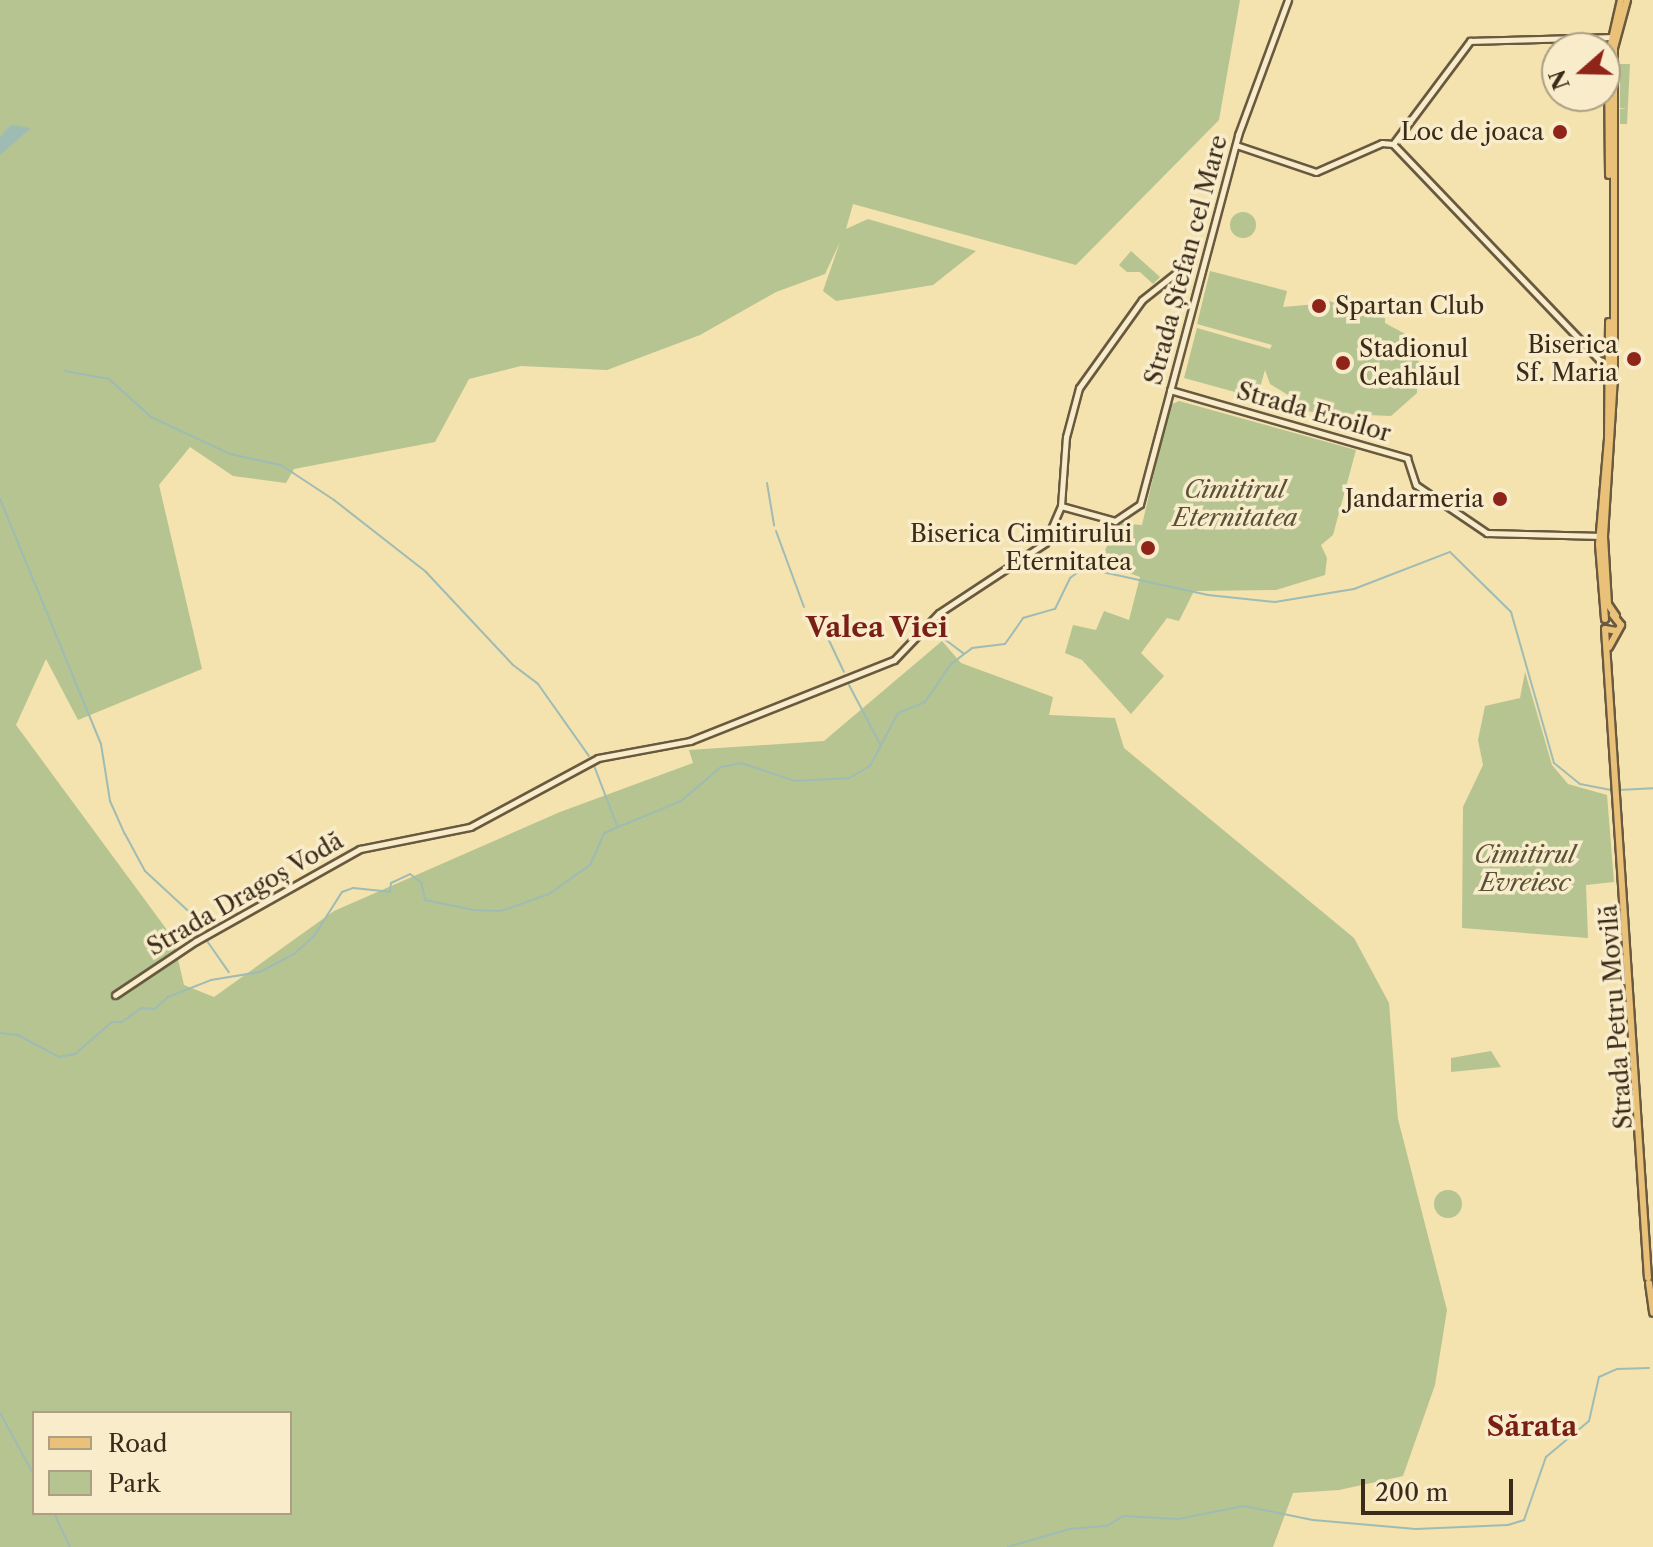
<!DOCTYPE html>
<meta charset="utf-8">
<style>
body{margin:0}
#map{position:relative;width:1653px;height:1547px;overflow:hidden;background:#f4e2af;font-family:"Libre Caslon Text",serif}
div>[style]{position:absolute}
.green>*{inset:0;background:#b5c490}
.round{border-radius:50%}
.water>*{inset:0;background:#9ebcb4}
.stream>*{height:2px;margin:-1px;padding:0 1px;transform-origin:1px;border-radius:1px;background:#9ebcb4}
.roads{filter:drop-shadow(2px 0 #68593f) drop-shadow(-2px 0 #68593f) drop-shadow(0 2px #68593f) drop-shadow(0 -2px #68593f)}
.tertiary>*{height:5px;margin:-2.5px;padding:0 2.5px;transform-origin:2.5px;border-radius:2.5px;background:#f8eccb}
.primary>*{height:6px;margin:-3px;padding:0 3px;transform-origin:3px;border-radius:3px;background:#eac178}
.dots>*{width:22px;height:22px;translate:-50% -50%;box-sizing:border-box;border:4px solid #f8eccb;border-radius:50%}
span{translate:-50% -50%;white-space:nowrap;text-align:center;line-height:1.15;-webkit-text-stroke:7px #f8eccb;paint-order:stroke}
.poi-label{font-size:24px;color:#3a2b1a}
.right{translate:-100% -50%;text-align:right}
.left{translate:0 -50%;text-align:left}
.street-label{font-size:24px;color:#3a2b1a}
.park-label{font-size:24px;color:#595138;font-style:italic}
.quarter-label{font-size:28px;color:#7a1f14;font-weight:700}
.legend{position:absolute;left:32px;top:1411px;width:260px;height:104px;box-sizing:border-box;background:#f8eccb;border:2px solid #ac9f84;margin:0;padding:10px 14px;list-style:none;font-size:24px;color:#3a2b1a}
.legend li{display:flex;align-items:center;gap:16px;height:40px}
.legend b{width:40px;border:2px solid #ac9f84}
.north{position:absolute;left:1541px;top:32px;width:80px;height:80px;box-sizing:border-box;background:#f8eccb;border:2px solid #ac9f84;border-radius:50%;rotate:250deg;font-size:22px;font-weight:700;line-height:32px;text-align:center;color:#3a2b1a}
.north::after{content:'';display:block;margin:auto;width:28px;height:36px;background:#8f2418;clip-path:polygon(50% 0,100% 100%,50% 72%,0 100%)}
.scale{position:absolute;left:1361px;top:1479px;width:152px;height:36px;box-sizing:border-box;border:4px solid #3a2b1a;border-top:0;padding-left:10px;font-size:24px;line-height:28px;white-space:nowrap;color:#3a2b1a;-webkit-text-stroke:6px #f8eccb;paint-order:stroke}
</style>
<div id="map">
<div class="green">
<div style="clip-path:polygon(evenodd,0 0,1240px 0,1219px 120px,1076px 265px,853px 204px,846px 229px,868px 219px,976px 251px,933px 285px,836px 301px,823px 291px,840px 242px,825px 274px,776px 292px,700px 335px,607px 370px,521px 366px,469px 379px,435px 442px,294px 469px,286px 483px,233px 476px,190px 447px,159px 485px,202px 669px,78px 720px,46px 659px,16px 725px,173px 938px,184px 985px,214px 997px,334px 911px,560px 812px,693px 763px,689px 750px,824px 741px,942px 641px,961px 663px,1053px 697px,1049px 715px,1115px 718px,1124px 748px,1354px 938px,1389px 1003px,1398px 1119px,1447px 1310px,1435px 1385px,1403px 1476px,1339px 1490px,1293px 1493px,1273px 1547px,0 1547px,0 0,34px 1413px,290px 1413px,290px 1513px,34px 1513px,34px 1413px)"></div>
<div style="clip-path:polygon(1620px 64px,1630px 64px,1627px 124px,1620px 124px,1620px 109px,1627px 109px,1620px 108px)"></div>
<div class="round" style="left:1230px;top:212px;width:26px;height:26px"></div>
<div style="clip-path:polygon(1131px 251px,1160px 277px,1153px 284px,1140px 272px,1127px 272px,1119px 265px)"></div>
<div style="clip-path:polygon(1210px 271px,1287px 291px,1283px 307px,1317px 304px,1319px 298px,1385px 318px,1385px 323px,1407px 335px,1419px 356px,1417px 393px,1391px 416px,1347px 414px,1345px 420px,1296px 408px,1298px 401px,1270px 384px,1265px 370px,1257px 398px,1184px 378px,1197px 328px,1270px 349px,1272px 345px,1197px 324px)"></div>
<div style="clip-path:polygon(1179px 401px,1356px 450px,1333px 535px,1321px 545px,1327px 558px,1325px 575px,1276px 590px,1194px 591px,1179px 621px,1167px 618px,1141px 653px,1164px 676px,1131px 714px,1082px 660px,1065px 653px,1073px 625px,1096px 630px,1104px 611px,1129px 620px,1140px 577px,1100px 562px,1117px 523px,1142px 525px,1170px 405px)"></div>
<div style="clip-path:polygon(1525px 672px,1552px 765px,1568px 784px,1607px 795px,1614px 882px,1586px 885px,1588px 938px,1462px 928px,1463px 807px,1483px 765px,1478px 740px,1485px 706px,1520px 698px)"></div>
<div style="clip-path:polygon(1491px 1051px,1501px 1067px,1451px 1072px,1451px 1058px)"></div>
<div class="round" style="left:1434px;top:1190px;width:28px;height:28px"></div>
</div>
<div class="water">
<div style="clip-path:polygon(11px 125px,31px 128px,0 155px,0 137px)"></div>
</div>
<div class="stream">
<div style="left:65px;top:371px;width:45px;rotate:10.3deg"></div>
<div style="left:109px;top:379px;width:57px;rotate:42.1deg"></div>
<div style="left:151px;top:417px;width:87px;rotate:25.1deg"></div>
<div style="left:230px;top:454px;width:52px;rotate:12.2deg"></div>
<div style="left:281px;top:465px;width:64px;rotate:33.4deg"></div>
<div style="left:334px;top:500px;width:117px;rotate:38deg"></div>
<div style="left:426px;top:572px;width:127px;rotate:46.9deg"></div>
<div style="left:513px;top:665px;width:31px;rotate:37deg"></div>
<div style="left:538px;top:684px;width:88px;rotate:54.7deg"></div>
<div style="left:767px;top:483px;width:43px;rotate:80.5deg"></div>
<div style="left:0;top:499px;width:265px;rotate:67.6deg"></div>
<div style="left:101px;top:744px;width:58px;rotate:81deg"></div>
<div style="left:110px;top:801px;width:36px;rotate:66deg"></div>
<div style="left:125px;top:834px;width:42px;rotate:61.6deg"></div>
<div style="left:145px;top:871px;width:71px;rotate:42.7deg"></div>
<div style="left:197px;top:919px;width:14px;rotate:65deg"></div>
<div style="left:776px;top:531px;width:81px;rotate:69.8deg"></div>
<div style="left:806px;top:615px;width:12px;rotate:48deg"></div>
<div style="left:825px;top:632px;width:44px;rotate:64.6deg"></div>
<div style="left:943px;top:638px;width:26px;rotate:37deg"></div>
<div style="left:849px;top:685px;width:67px;rotate:62.3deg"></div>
<div style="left:593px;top:763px;width:67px;rotate:69.1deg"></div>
<div style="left:1618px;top:790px;width:35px;rotate:-3deg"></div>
<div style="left:207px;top:941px;width:38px;rotate:55deg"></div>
<div style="left:0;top:1033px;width:18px;rotate:6deg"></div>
<div style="left:18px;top:1035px;width:47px;rotate:28.2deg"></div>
<div style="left:59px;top:1057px;width:16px;rotate:-11deg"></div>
<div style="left:75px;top:1054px;width:49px;rotate:-40.9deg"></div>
<div style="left:112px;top:1022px;width:10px"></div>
<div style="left:122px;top:1022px;width:24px;rotate:-36deg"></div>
<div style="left:141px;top:1008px;width:14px;rotate:4deg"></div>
<div style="left:155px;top:1009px;width:18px;rotate:-43deg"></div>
<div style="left:168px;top:997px;width:46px;rotate:-21.6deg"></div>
<div style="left:211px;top:980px;width:50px;rotate:-9.3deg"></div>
<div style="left:260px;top:972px;width:38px;rotate:-28deg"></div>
<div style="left:294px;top:954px;width:27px;rotate:-42deg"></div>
<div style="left:314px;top:936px;width:52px;rotate:-57.5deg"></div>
<div style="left:342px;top:892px;width:12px;rotate:-20deg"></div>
<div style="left:353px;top:888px;width:37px;rotate:6deg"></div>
<div style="left:390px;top:892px;width:9px;rotate:-84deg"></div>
<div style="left:391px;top:883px;width:21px;rotate:-25deg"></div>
<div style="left:410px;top:874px;width:14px;rotate:36deg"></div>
<div style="left:421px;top:882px;width:18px;rotate:77deg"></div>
<div style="left:425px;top:900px;width:50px;rotate:11.5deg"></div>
<div style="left:474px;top:910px;width:27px;rotate:2deg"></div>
<div style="left:501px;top:911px;width:51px;rotate:-19.5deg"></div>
<div style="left:549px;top:894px;width:50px;rotate:-35.3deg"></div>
<div style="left:590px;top:865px;width:35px;rotate:-66deg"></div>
<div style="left:604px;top:833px;width:83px;rotate:-22.6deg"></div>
<div style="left:681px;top:801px;width:52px;rotate:-40.4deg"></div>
<div style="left:721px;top:767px;width:20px;rotate:-11deg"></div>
<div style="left:741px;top:763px;width:57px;rotate:18.4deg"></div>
<div style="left:795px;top:781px;width:54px;rotate:-3.2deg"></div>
<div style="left:849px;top:778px;width:24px;rotate:-30deg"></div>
<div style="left:870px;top:766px;width:60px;rotate:-62.2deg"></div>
<div style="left:898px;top:713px;width:29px;rotate:-22deg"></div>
<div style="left:925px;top:702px;width:46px;rotate:-55.6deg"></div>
<div style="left:951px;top:664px;width:26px;rotate:-37deg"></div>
<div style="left:972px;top:648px;width:33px;rotate:-7deg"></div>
<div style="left:1005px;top:644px;width:32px;rotate:-55deg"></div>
<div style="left:1023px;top:618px;width:33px;rotate:-16deg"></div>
<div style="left:1055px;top:609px;width:34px;rotate:-64deg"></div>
<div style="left:1070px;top:578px;width:17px;rotate:-36deg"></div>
<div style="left:1084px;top:568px;width:127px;rotate:12.3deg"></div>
<div style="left:1208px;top:595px;width:67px;rotate:6deg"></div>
<div style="left:1275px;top:602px;width:80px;rotate:-9.3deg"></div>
<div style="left:1354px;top:589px;width:103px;rotate:-21.1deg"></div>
<div style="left:1450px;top:552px;width:86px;rotate:44.5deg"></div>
<div style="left:1511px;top:612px;width:157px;rotate:74.1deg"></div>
<div style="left:1554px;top:763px;width:33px;rotate:39deg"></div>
<div style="left:1580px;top:784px;width:33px;rotate:11deg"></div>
<div style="left:0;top:1413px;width:71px;rotate:61.3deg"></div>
<div style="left:54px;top:1513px;width:38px;rotate:65deg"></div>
<div style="left:1008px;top:1547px;width:64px;rotate:-16.4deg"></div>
<div style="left:1069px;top:1529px;width:38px;rotate:-5deg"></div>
<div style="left:1107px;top:1526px;width:19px;rotate:-32deg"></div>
<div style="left:1123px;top:1516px;width:55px;rotate:3.1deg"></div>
<div style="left:1178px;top:1519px;width:67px;rotate:-11.1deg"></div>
<div style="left:1244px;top:1506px;width:70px;rotate:11.5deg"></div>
<div style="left:1313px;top:1520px;width:103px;rotate:5deg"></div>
<div style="left:1416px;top:1529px;width:92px;rotate:-2.5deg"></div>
<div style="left:1508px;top:1525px;width:17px;rotate:-17deg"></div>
<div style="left:1524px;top:1520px;width:67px;rotate:-70.8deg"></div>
<div style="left:1546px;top:1457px;width:56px;rotate:-39.9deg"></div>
<div style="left:1589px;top:1421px;width:45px;rotate:-77.2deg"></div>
<div style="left:1599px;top:1377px;width:20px;rotate:-24deg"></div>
<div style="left:1617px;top:1369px;width:32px;rotate:-2deg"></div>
</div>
<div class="roads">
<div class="tertiary">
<div style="left:1393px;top:144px;width:311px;rotate:46.3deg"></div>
<div style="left:1393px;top:144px;width:129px;rotate:-53.2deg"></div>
<div style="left:1470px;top:41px;width:142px;rotate:-1.6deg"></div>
<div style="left:1236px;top:145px;width:84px;rotate:18.6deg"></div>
<div style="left:1316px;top:172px;width:72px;rotate:-23.7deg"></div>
<div style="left:1382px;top:143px;width:11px;rotate:5deg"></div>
<div style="left:1170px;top:390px;width:247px;rotate:16deg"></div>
<div style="left:1407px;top:458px;width:28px;rotate:72deg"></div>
<div style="left:1416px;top:485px;width:86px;rotate:34.1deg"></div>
<div style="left:1487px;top:533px;width:115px;rotate:1.5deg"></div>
<div style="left:1061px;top:506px;width:56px;rotate:15.5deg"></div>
<div style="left:1115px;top:521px;width:30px;rotate:-34deg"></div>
<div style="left:1140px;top:504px;width:382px;rotate:-75.1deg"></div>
<div style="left:1238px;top:135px;width:144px;rotate:-69.7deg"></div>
<div style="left:115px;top:995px;width:97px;rotate:-33.7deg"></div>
<div style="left:196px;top:941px;width:188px;rotate:-29.3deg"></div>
<div style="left:360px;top:849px;width:112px;rotate:-11.3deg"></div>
<div style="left:470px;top:827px;width:145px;rotate:-28.3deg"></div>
<div style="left:598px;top:758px;width:94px;rotate:-10.5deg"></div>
<div style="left:690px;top:741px;width:219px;rotate:-21.7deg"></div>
<div style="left:894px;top:660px;width:65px;rotate:-46.2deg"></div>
<div style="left:939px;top:613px;width:127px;rotate:-33.4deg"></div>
<div style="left:1045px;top:543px;width:40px;rotate:-66.6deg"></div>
<div style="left:1061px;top:506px;width:69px;rotate:-85.9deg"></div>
<div style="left:1066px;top:437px;width:51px;rotate:-75.1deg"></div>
<div style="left:1079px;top:388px;width:108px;rotate:-54.4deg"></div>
<div style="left:1142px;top:300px;width:63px;rotate:-38.5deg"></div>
</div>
<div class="primary">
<div style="left:1609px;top:175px;width:118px;rotate:-90.5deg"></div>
<div style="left:1608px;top:57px;width:58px;rotate:-77.2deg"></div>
<div style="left:1616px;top:616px;width:14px;rotate:-124deg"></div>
<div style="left:1608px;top:604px;width:68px;rotate:-93.4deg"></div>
<div style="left:1604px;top:536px;width:159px;rotate:-86.4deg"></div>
<div style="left:1614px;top:377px;width:329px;rotate:-90deg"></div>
<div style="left:1614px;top:48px;width:50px;rotate:-74.8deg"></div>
<div style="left:1605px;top:619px;width:75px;rotate:-94.6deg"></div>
<div style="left:1599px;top:544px;width:105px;rotate:-85.1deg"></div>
<div style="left:1608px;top:439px;width:117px;rotate:-89.5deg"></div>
<div style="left:1605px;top:629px;width:650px;rotate:86.21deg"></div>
<div style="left:1605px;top:629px;width:12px;rotate:9deg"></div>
<div style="left:1609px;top:647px;width:25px;rotate:-61deg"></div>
<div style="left:1621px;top:625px;width:13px;rotate:-129deg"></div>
<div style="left:1649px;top:1283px;width:30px;rotate:82deg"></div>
</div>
</div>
<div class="dots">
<div style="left:1560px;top:132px;background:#8f2418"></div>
<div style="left:1319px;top:306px;background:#8f2418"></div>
<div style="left:1634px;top:359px;background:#8f2418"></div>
<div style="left:1343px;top:363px;background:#8f2418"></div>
<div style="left:1500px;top:499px;background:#8f2418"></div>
<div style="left:1148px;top:548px;background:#8f2418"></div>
</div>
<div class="poi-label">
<span class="right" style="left:1544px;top:132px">Loc de joaca</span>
<span class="left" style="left:1335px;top:306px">Spartan Club</span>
<span class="right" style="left:1618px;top:359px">Biserica<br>Sf. Maria</span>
<span class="left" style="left:1359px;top:363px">Stadionul<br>Ceahlăul</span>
<span class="right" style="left:1484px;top:499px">Jandarmeria</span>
<span class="right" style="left:1132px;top:548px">Biserica Cimitirului<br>Eternitatea</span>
</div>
<div class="street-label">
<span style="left:1186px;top:260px;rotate:-75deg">Strada Ștefan cel Mare</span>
<span style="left:1314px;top:412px;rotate:16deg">Strada Eroilor</span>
<span style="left:245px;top:894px;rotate:-30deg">Strada Dragoș Vodă</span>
<span style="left:1616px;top:1017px;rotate:-94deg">Strada Petru Movilă</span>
</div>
<div class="park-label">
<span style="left:1235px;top:504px">Cimitirul<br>Eternitatea</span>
<span style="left:1525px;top:869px">Cimitirul<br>Evreiesc</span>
</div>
<div class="quarter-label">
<span style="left:877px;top:627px">Valea Viei</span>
<span style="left:1532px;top:1426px">Sărata</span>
</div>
<ul class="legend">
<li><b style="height:10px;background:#eac178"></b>Road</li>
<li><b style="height:22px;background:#b5c490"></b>Park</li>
</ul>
<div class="north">N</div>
<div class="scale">200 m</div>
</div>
